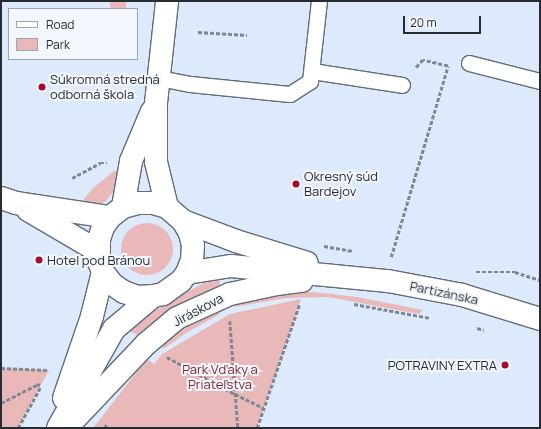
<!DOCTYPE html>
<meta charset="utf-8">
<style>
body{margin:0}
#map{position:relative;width:541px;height:429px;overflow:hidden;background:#ddeafb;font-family:Manrope,sans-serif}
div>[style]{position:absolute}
.green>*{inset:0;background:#e8b9b8;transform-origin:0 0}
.round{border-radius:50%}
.path>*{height:2.5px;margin-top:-1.25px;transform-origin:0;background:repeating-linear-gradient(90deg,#7d8691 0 4px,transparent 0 6px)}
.roads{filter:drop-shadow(1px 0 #606c7a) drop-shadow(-1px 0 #606c7a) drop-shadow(0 1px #606c7a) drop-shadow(0 -1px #606c7a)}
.service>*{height:15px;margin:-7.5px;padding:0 7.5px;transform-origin:7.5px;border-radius:7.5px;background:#fff}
.minor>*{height:22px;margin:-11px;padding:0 11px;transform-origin:11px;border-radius:11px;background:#fff}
.tertiary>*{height:22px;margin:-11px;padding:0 11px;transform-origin:11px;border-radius:11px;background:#fff}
.dots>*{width:11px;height:11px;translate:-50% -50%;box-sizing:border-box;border:2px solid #f1f7fd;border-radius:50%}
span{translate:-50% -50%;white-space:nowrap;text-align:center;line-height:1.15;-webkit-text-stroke:4px #f1f7fd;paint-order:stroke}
.poi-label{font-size:13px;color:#272c32}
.left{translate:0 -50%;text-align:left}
.right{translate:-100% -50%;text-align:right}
.street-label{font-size:13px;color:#272c32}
.park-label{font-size:13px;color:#7e272e}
.frame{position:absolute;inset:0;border:2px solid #272c32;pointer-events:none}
.legend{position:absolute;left:8px;top:8px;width:130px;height:52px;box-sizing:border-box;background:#f1f7fd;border:1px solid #a0a6ac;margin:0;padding:5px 7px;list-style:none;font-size:12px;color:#272c32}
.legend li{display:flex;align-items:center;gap:8px;height:20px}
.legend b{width:20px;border:1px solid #a0a6ac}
.scale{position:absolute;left:403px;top:16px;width:78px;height:18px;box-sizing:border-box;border:2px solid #272c32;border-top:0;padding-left:5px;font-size:12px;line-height:14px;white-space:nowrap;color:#272c32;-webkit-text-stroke:3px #f1f7fd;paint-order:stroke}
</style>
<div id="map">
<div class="green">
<div style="left:110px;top:1px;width:16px;height:8px"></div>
<div style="clip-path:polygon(120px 170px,117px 188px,105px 202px,94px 205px,81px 203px,93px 188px,114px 171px)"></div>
<div class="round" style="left:121px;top:223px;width:52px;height:52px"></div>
<div style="clip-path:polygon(220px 280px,219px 291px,145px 338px,129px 331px,147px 315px,203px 283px)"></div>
<div style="clip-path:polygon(313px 292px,357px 297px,423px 310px,419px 314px,328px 297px,286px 298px,234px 307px,235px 303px,278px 293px)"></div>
<div style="clip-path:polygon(301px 299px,257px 428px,93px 428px,147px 359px,154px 364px,162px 354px,230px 314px)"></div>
<div style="clip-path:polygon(219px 308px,220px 314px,186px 333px,165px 348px,159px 347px,174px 333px)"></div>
<div style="clip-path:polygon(1px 368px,49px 370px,18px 428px,1px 428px)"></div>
</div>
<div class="path">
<div style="left:198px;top:32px;width:49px;rotate:3.5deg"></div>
<div style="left:72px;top:178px;width:32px;rotate:-28deg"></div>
<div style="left:100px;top:163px;width:7px"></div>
<div style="left:324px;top:246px;width:29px;rotate:10deg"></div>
<div style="left:391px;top:257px;width:199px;rotate:-73.4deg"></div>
<div style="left:448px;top:66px;width:26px;rotate:-167deg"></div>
<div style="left:423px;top:60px;width:12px;rotate:132deg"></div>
<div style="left:476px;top:272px;width:39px"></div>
<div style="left:515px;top:272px;width:26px;rotate:18deg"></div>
<div style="left:354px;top:304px;width:77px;rotate:10.4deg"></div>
<div style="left:230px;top:321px;width:107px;rotate:85.7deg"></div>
<div style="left:477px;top:328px;width:7px;rotate:16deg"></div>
<div style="left:167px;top:357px;width:77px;rotate:28.6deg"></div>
<div style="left:235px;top:394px;width:32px;rotate:26deg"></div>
<div style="left:1px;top:368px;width:46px;rotate:2.5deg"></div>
<div style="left:1px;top:403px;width:39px;rotate:-27deg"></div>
<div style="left:36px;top:385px;width:6px;rotate:-9deg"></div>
<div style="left:18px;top:428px;width:46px;rotate:-61.2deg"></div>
<div style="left:104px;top:428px;width:6px;rotate:-51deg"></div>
<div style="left:257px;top:428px;width:130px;rotate:-71.1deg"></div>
</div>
<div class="roads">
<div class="service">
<div style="left:469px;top:63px;width:73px;rotate:14.2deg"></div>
<div style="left:312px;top:71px;width:91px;rotate:8.8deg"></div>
<div style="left:159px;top:78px;width:32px;rotate:11deg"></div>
<div style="left:190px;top:84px;width:100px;rotate:5.7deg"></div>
<div style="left:290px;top:94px;width:24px;rotate:-33deg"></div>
<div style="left:310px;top:81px;width:81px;rotate:-83.6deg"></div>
</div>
<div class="minor">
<div style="left:1px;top:198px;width:16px;rotate:18deg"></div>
<div style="left:16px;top:203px;width:95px;rotate:8.5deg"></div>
<div style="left:28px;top:210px;width:81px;rotate:30.4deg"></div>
</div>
<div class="tertiary">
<div style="left:123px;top:207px;width:47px;rotate:-80.1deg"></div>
<div style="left:131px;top:161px;width:54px;rotate:-67.2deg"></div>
<div style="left:167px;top:207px;width:46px;rotate:-103.7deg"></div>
<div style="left:156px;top:162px;width:59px;rotate:-90deg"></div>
<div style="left:156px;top:103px;width:103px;rotate:-83.8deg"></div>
<div style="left:183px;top:221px;width:57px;rotate:20.7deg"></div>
<div style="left:236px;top:241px;width:74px;rotate:17.2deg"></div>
<div style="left:187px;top:273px;width:45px;rotate:-9deg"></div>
<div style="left:231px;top:266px;width:158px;rotate:5.5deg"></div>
<div style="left:388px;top:281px;width:75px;rotate:10.7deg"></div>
<div style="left:462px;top:295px;width:82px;rotate:17.1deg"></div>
<div style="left:64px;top:398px;width:87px;rotate:-71.1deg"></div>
<div style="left:92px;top:316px;width:45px;rotate:-76deg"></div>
<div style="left:70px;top:424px;width:110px;rotate:-46.5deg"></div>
<div style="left:146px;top:344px;width:40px;rotate:-40deg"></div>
<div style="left:177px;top:318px;width:58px;rotate:-24.4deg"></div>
<div style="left:230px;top:294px;width:48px;rotate:-12deg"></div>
<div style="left:277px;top:284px;width:25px;rotate:-7deg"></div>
<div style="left:58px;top:428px;width:114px;rotate:-60.5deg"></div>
<div style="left:114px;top:329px;width:51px;rotate:-40.2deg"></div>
<div style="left:153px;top:296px;width:10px;rotate:-11deg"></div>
<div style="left:163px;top:294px;width:22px;rotate:-36deg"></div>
<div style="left:181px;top:281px;width:10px;rotate:-53deg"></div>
<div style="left:187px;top:273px;width:14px;rotate:-69deg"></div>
<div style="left:192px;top:260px;width:14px;rotate:-86deg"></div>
<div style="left:193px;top:246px;width:13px;rotate:-103deg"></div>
<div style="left:190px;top:233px;width:14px;rotate:-120deg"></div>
<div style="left:183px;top:221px;width:21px;rotate:-139deg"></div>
<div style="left:167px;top:207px;width:15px;rotate:-164deg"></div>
<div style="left:153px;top:203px;width:15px;rotate:180deg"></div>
<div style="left:138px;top:203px;width:16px;rotate:165deg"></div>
<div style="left:123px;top:207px;width:16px;rotate:142deg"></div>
<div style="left:110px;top:217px;width:12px;rotate:125deg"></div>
<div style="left:103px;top:227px;width:13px;rotate:108deg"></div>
<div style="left:99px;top:239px;width:23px;rotate:90deg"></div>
<div style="left:99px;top:262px;width:11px;rotate:68deg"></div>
<div style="left:103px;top:272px;width:15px;rotate:53deg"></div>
<div style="left:112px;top:284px;width:14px;rotate:34deg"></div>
<div style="left:124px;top:292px;width:15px;rotate:20deg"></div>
<div style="left:138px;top:297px;width:15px;rotate:-4deg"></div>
</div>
</div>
<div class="dots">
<div style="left:42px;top:87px;background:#a60c2d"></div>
<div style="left:296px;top:184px;background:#a60c2d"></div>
<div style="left:39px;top:260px;background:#a60c2d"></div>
<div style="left:505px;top:365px;background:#a60c2d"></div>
</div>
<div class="poi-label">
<span class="left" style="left:50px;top:87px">Súkromná stredná<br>odborná škola</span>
<span class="left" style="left:304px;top:184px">Okresný súd<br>Bardejov</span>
<span class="left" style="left:47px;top:260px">Hotel pod Bránou</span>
<span class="right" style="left:497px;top:365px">POTRAVINY EXTRA</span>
</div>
<div class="street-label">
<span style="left:444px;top:293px;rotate:12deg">Partizánska</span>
<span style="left:198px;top:310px;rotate:-28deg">Jiráskova</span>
</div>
<div class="park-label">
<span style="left:220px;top:377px">Park Vďaky a<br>Priateľstva</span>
</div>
<div class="frame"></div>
<ul class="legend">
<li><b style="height:5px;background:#fff"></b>Road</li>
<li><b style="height:11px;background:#e8b9b8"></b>Park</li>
</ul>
<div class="scale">20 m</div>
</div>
